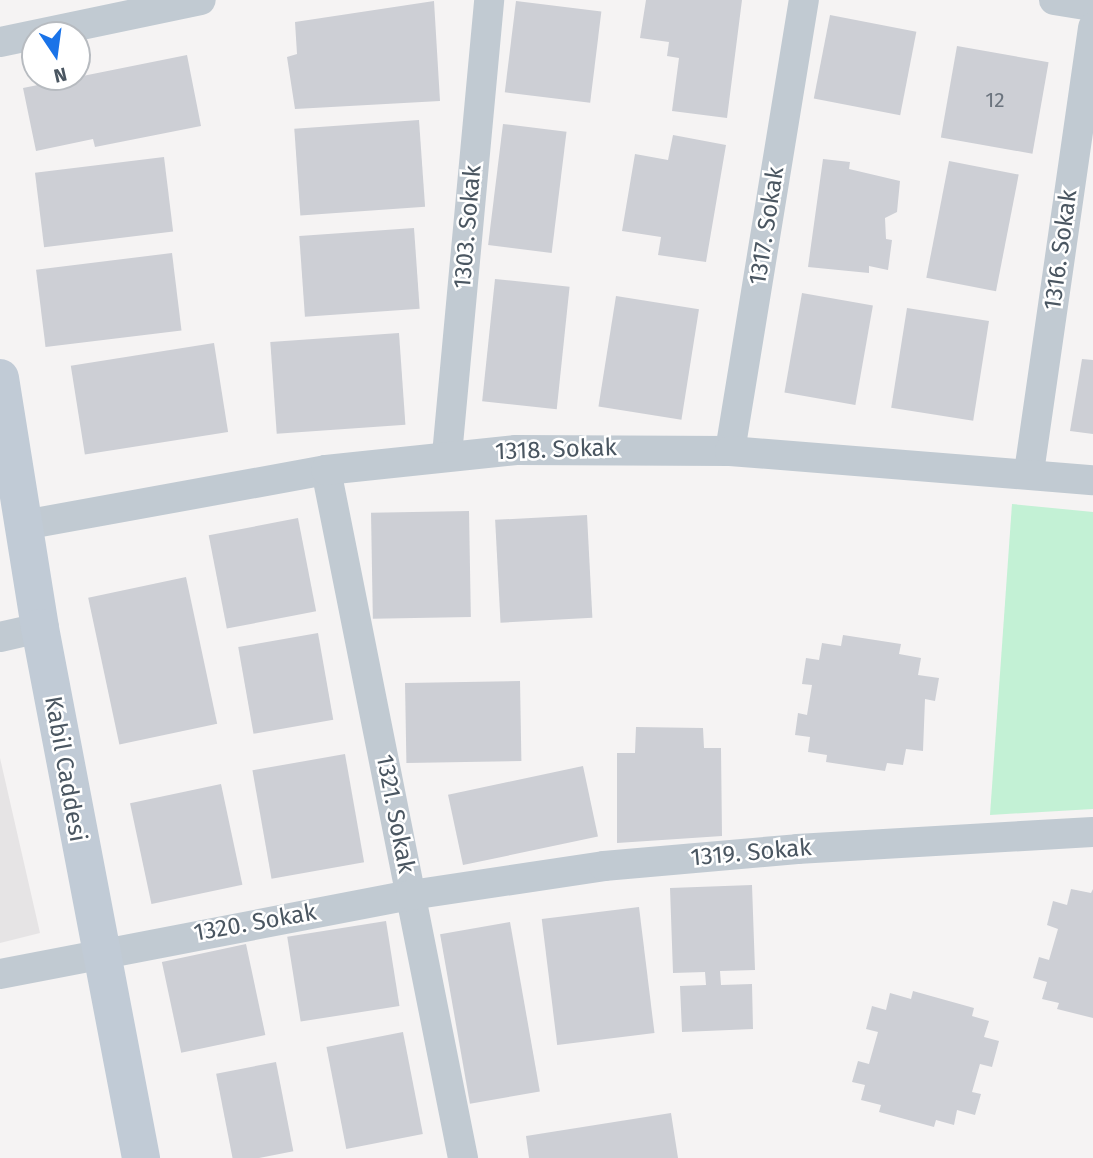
<!DOCTYPE html>
<style>
body{margin:0}
#map{position:relative;width:1093px;height:1158px;overflow:hidden;background:#f5f3f3;font-family:"Fira Sans",sans-serif}
div>[style]{position:absolute}
.education>*{inset:0;background:#e6e4e5}
.green>*{inset:0;background:#c3f1d5}
.building>*{inset:0;background:#cdcfd5;transform-origin:0 0}
.street>*{height:30px;margin:-15px;padding:0 15px;transform-origin:15px;border-radius:15px;background:#c1cad2}
.secondary>*{height:38px;margin:-19px;padding:0 19px;transform-origin:19px;border-radius:19px;background:#c1cbd6}
span{translate:-50% -50%;white-space:nowrap;text-align:center;line-height:1.15;-webkit-text-stroke:5px #fff;paint-order:stroke}
.number-label{font-size:21px;color:#6b747e}
.number-label span{-webkit-text-stroke-width:0}
.street-label{font-size:24px;color:#4a5661}
.north{position:absolute;left:21px;top:21px;width:70px;height:70px;box-sizing:border-box;background:#fff;border:2px solid #b7bbc0;border-radius:50%;rotate:167deg;font-size:19px;font-weight:700;line-height:28px;text-align:center;color:#4a5661}
.north::after{content:'';display:block;margin:auto;width:24px;height:32px;background:#1a73e8;clip-path:polygon(50% 0,100% 100%,50% 72%,0 100%)}
</style>
<div id="map">
<div class="education">
<div style="clip-path:polygon(0 758px,40px 933px,0 943px)"></div>
</div>
<div class="green">
<div style="clip-path:polygon(1012px 504px,1093px 512px,1093px 809px,990px 815px)"></div>
</div>
<div class="building">
<div style="clip-path:polygon(646px 0,742px 0,727px 118px,672px 111px,679px 58px,667px 56px,669px 42px,640px 38px)"></div>
<div style="clip-path:polygon(434px 1px,440px 101px,295px 109px,287px 57px,297px 54px,295px 22px)"></div>
<div style="left:516px;top:1px;width:86px;height:92px;rotate:7deg"></div>
<div style="left:830px;top:15px;width:88px;height:85px;rotate:11deg"></div>
<div style="left:957px;top:46px;width:93px;height:93px;rotate:10deg"></div>
<div style="clip-path:polygon(187px 55px,201px 126px,95px 147px,93px 139px,36px 151px,23px 88px)"></div>
<div style="left:419px;top:120px;width:87px;height:125px;rotate:86deg"></div>
<div style="left:503px;top:124px;width:64px;height:122px;rotate:7deg"></div>
<div style="clip-path:polygon(673px 135px,726px 145px,706px 262px,658px 255px,661px 237px,622px 231px,635px 154px,668px 160px)"></div>
<div style="left:164px;top:157px;width:75px;height:130px;rotate:83deg"></div>
<div style="clip-path:polygon(823px 159px,850px 162px,849px 169px,900px 181px,897px 212px,885px 218px,886px 239px,892px 240px,888px 270px,869px 266px,869px 273px,808px 267px)"></div>
<div style="left:949px;top:161px;width:71px;height:119px;rotate:11deg"></div>
<div style="left:414px;top:228px;width:81px;height:115px;rotate:86deg"></div>
<div style="left:172px;top:253px;width:78px;height:137px;rotate:83deg"></div>
<div style="left:495px;top:279px;width:75px;height:123px;rotate:6deg"></div>
<div style="left:802px;top:293px;width:72px;height:101px;rotate:10deg"></div>
<div style="left:616px;top:296px;width:84px;height:112px;rotate:9deg"></div>
<div style="left:907px;top:308px;width:83px;height:101px;rotate:9deg"></div>
<div style="left:399px;top:333px;width:92px;height:129px;rotate:86deg"></div>
<div style="left:214px;top:343px;width:90px;height:145px;rotate:81deg"></div>
<div style="clip-path:polygon(1082px 359px,1093px 360px,1093px 434px,1070px 431px)"></div>
<div style="left:469px;top:511px;width:106px;height:98px;rotate:89deg"></div>
<div style="left:587px;top:515px;width:103px;height:92px;rotate:87deg"></div>
<div style="left:298px;top:518px;width:95px;height:91px;rotate:79deg"></div>
<div style="left:186px;top:577px;width:150px;height:100px;rotate:78deg"></div>
<div style="left:318px;top:633px;width:88px;height:81px;rotate:80deg"></div>
<div style="clip-path:polygon(843px 635px,901px 644px,899px 654px,921px 658px,918px 675px,939px 678px,935px 701px,925px 699px,923px 751px,906px 749px,903px 765px,887px 763px,885px 771px,826px 762px,827px 755px,808px 752px,810px 737px,795px 735px,798px 713px,807px 715px,812px 685px,802px 684px,806px 658px,819px 660px,822px 643px,841px 646px)"></div>
<div style="left:520px;top:681px;width:80px;height:115px;rotate:89deg"></div>
<div style="clip-path:polygon(636px 727px,703px 728px,704px 748px,721px 748px,722px 836px,617px 843px,617px 753px,635px 753px)"></div>
<div style="left:345px;top:754px;width:110px;height:94px;rotate:80deg"></div>
<div style="left:583px;top:766px;width:72px;height:138px;rotate:78deg"></div>
<div style="left:221px;top:784px;width:103px;height:93px;rotate:78deg"></div>
<div style="clip-path:polygon(752px 885px,755px 970px,720px 971px,721px 985px,752px 984px,753px 1029px,682px 1032px,680px 986px,706px 985px,705px 972px,673px 973px,670px 888px)"></div>
<div style="clip-path:polygon(1071px 889px,1091px 893px,1093px 889px,1093px 1018px,1057px 1009px,1059px 1003px,1042px 999px,1047px 982px,1033px 978px,1039px 957px,1049px 960px,1058px 929px,1047px 925px,1053px 901px,1067px 905px)"></div>
<div style="left:639px;top:907px;width:127px;height:98px;rotate:83deg"></div>
<div style="left:386px;top:921px;width:86px;height:100px;rotate:81deg"></div>
<div style="left:510px;top:922px;width:172px;height:71px;rotate:80deg"></div>
<div style="left:246px;top:944px;width:93px;height:86px;rotate:78deg"></div>
<div style="clip-path:polygon(913px 991px,974px 1008px,972px 1016px,989px 1021px,984px 1037px,999px 1041px,992px 1067px,980px 1064px,972px 1092px,981px 1094px,975px 1115px,957px 1110px,954px 1125px,936px 1120px,934px 1127px,879px 1112px,881px 1105px,861px 1100px,865px 1085px,852px 1082px,858px 1061px,869px 1064px,878px 1032px,866px 1029px,872px 1006px,886px 1010px,890px 993px,911px 999px)"></div>
<div style="left:403px;top:1032px;width:104px;height:78px;rotate:79deg"></div>
<div style="left:276px;top:1062px;width:91px;height:61px;rotate:79deg"></div>
<div style="clip-path:polygon(671px 1113px,678px 1158px,529px 1158px,526px 1136px)"></div>
</div>
<div class="street">
<div style="left:1054px;top:0;width:39px;rotate:9deg"></div>
<div style="left:0;top:42px;width:205px;rotate:-11.8deg"></div>
<div style="left:730px;top:451px;width:457px;rotate:-80.7deg"></div>
<div style="left:447px;top:455px;width:457px;rotate:-84.7deg"></div>
<div style="left:326px;top:470px;width:702px;rotate:78.74deg"></div>
<div style="left:1029px;top:472px;width:449px;rotate:-81.8deg"></div>
<div style="left:24px;top:525px;width:307px;rotate:-10.3deg"></div>
<div style="left:326px;top:470px;width:191px;rotate:-6deg"></div>
<div style="left:516px;top:450px;width:214px;rotate:0.3deg"></div>
<div style="left:730px;top:451px;width:364px;rotate:4.6deg"></div>
<div style="left:0;top:637px;width:41px;rotate:-12.7deg"></div>
<div style="left:0;top:974px;width:419px;rotate:-10.9deg"></div>
<div style="left:411px;top:895px;width:195px;rotate:-8.5deg"></div>
<div style="left:604px;top:866px;width:194px;rotate:-5deg"></div>
<div style="left:797px;top:849px;width:296px;rotate:-3.3deg"></div>
</div>
<div class="secondary">
<div style="left:0;top:378px;width:253px;rotate:80.9deg"></div>
<div style="left:40px;top:628px;width:540px;rotate:79.21deg"></div>
</div>
<div class="number-label">
<span style="left:995px;top:100px">12</span>
</div>
<div class="street-label">
<span style="left:767px;top:226px;rotate:-81deg">1317. Sokak</span>
<span style="left:468px;top:227px;rotate:-85deg">1303. Sokak</span>
<span style="left:1061px;top:250px;rotate:-82deg">1316. Sokak</span>
<span style="left:556px;top:450px;rotate:-2deg">1318. Sokak</span>
<span style="left:65px;top:769px;rotate:80deg">Kabil Caddesi</span>
<span style="left:395px;top:814px;rotate:79deg">1321. Sokak</span>
<span style="left:751px;top:853px;rotate:-5deg">1319. Sokak</span>
<span style="left:255px;top:923px;rotate:-10deg">1320. Sokak</span>
</div>
<div class="north">N</div>
</div>
